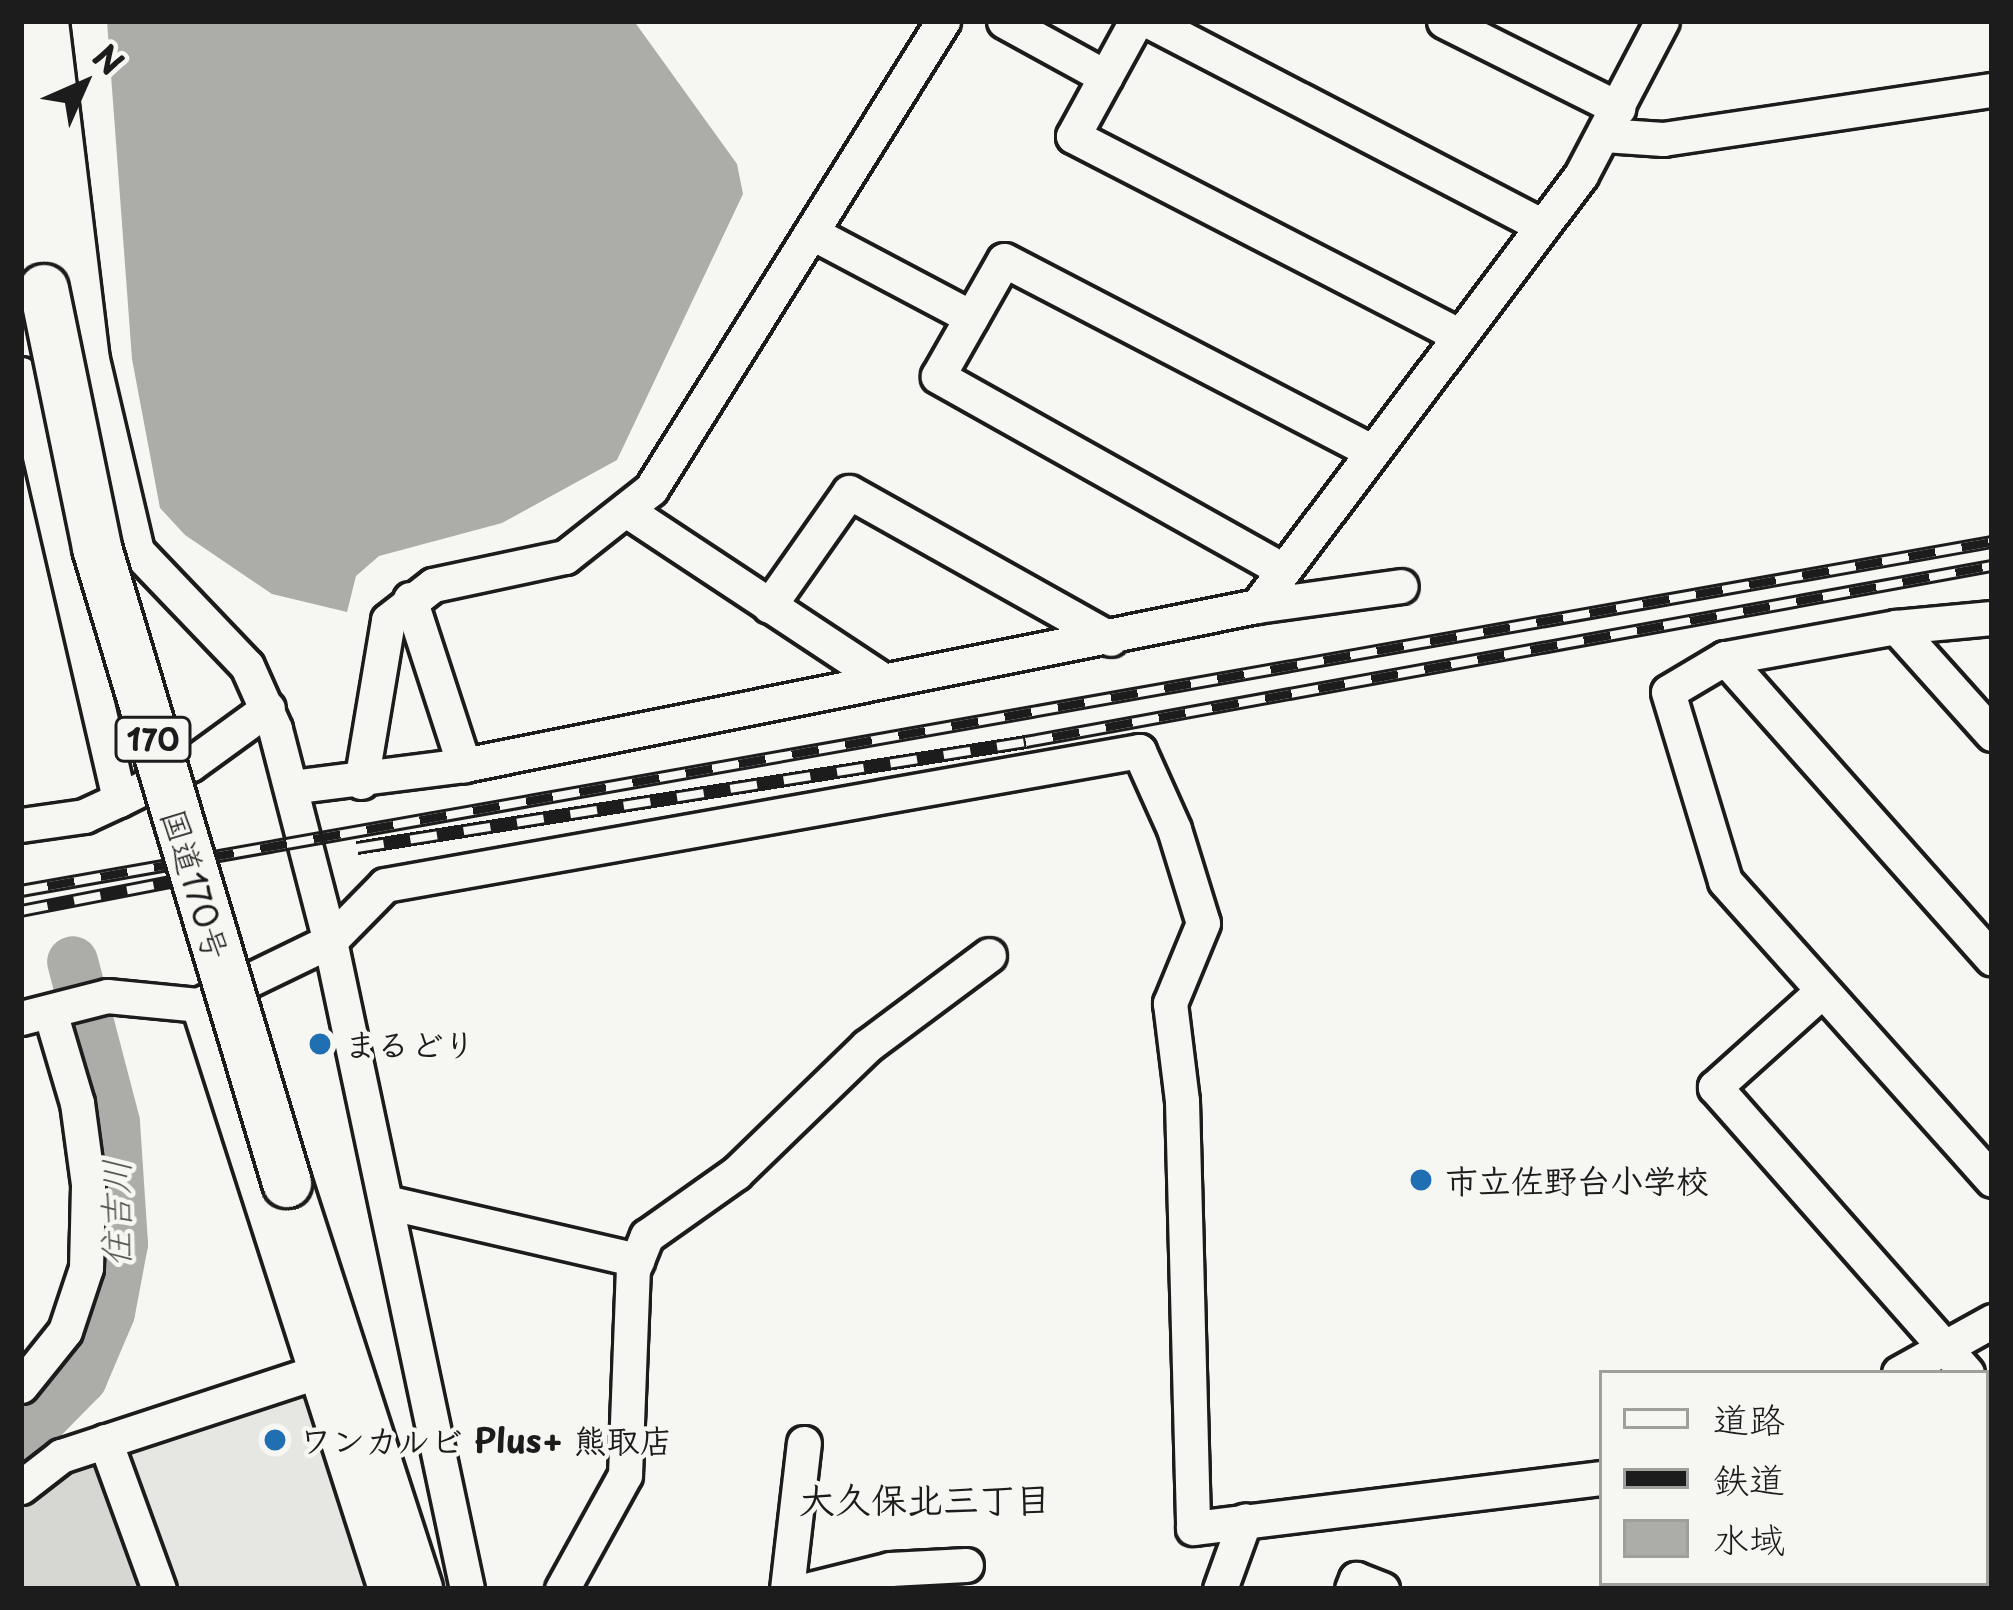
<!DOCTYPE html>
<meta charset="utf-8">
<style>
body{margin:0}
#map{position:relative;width:2013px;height:1610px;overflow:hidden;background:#f6f6f2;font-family:"Playpen Sans","Klee One",sans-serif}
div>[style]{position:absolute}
.built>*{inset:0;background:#e6e6e2}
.green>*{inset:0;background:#d6d6d2}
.water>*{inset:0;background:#acaca9}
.river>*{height:51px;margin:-25.5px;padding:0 25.5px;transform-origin:25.5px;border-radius:25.5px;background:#acaca9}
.roads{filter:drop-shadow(3px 0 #1c1c1c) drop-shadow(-3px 0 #1c1c1c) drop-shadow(0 3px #1c1c1c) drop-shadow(0 -3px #1c1c1c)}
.minor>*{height:33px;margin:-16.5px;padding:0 16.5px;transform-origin:16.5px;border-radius:16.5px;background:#f6f6f2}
.highway>*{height:48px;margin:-24px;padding:0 24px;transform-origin:24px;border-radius:24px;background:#f6f6f2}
.rail>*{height:14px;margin-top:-7px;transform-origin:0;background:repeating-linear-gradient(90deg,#f6f6f2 0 27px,#1c1c1c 0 54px);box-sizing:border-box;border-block:3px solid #1c1c1c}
.bridges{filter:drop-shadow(3px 0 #1c1c1c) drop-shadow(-3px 0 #1c1c1c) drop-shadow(0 3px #1c1c1c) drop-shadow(0 -3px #1c1c1c)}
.highway-bridge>*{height:48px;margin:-24px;padding:0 24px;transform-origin:24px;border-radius:24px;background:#f6f6f2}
.dots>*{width:33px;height:33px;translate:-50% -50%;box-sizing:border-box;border:6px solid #f6f6f2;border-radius:50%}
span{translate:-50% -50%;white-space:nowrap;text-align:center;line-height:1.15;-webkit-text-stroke:9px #f6f6f2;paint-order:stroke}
.shield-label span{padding:3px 9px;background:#f6f6f2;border:3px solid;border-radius:9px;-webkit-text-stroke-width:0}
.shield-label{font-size:30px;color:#1c1c1c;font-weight:700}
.street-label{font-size:33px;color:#1c1c1c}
.poi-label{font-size:33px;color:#1c1c1c;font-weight:700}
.left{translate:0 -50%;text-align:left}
.water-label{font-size:36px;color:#565654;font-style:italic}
.neighbourhood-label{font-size:36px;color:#1c1c1c;font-weight:700}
.frame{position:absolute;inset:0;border:24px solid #1c1c1c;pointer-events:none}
.legend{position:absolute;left:1599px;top:1370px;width:390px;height:216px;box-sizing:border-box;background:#f6f6f2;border:3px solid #9f9f9c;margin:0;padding:15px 21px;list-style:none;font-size:36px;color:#1c1c1c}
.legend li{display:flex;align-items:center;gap:24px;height:60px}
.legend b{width:60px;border:3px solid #9f9f9c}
.north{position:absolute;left:24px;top:24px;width:120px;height:120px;-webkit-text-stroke:9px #f6f6f2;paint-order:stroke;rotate:45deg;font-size:33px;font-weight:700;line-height:48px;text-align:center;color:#1c1c1c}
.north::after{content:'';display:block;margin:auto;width:42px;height:54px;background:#1c1c1c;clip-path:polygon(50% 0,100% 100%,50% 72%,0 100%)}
</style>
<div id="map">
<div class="built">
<div style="clip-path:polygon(302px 1389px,369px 1589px,172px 1589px,123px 1457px,129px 1446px)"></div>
</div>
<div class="green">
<div style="clip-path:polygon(96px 1461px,143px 1589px,21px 1589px,21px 1500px,71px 1466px)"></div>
</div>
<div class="water">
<div style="clip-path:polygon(107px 21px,634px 21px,737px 164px,743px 194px,617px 460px,502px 523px,379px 556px,356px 576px,347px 612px,272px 594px,185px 535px,160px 508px,132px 359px)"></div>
</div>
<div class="river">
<div style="left:21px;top:1439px;width:86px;rotate:-45.5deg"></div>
<div style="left:81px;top:1378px;width:72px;rotate:-67deg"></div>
<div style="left:109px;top:1312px;width:70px;rotate:-79.3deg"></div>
<div style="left:122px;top:1243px;width:121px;rotate:-93.8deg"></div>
<div style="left:114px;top:1122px;width:166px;rotate:-104.6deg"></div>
</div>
<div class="roads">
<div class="minor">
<div style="left:51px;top:21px;width:340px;rotate:83.1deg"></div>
<div style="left:92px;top:359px;width:197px;rotate:76.8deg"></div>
<div style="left:137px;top:551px;width:159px;rotate:46.3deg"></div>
<div style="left:247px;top:666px;width:69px;rotate:66deg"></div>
<div style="left:275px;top:729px;width:219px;rotate:75.5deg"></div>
<div style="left:330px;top:941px;width:662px;rotate:78.06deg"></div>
<div style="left:1004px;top:21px;width:116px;rotate:28.8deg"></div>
<div style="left:1136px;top:21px;width:131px;rotate:118.7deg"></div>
<div style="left:1073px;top:136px;width:434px;rotate:27.3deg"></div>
<div style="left:1149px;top:21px;width:443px;rotate:27.5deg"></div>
<div style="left:1444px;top:21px;width:195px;rotate:26.6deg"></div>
<div style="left:1604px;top:135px;width:59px;rotate:3.9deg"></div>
<div style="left:1663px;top:139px;width:333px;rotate:-8.5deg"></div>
<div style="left:814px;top:234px;width:178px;rotate:27.9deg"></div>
<div style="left:21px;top:374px;width:437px;rotate:77deg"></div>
<div style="left:629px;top:512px;width:305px;rotate:33.5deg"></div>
<div style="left:1283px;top:570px;width:396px;rotate:-150.7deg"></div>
<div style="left:938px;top:376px;width:133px;rotate:-60.4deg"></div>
<div style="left:1004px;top:260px;width:414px;rotate:27.5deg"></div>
<div style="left:410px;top:599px;width:175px;rotate:72deg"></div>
<div style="left:769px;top:606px;width:139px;rotate:-54.9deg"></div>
<div style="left:849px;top:492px;width:300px;rotate:29.3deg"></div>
<div style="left:1257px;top:606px;width:145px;rotate:-7.9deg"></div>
<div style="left:1896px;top:627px;width:96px;rotate:-5.4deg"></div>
<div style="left:1725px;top:658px;width:402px;rotate:48.4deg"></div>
<div style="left:1992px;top:734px;width:144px;rotate:-131.9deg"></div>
<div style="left:1896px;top:627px;width:174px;rotate:169.7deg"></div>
<div style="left:1725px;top:658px;width:66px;rotate:149.2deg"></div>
<div style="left:1668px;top:692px;width:197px;rotate:73.2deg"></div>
<div style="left:1725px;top:881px;width:401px;rotate:48.2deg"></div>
<div style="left:361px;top:782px;width:164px;rotate:-80.5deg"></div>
<div style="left:388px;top:620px;width:57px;rotate:-37.9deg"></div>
<div style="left:433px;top:585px;width:135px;rotate:-12deg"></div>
<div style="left:565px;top:557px;width:110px;rotate:-38.3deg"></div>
<div style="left:651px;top:489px;width:552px;rotate:-58.04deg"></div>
<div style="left:291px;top:787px;width:174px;rotate:-7.2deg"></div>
<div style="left:464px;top:765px;width:809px;rotate:-11.34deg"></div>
<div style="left:1257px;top:606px;width:539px;rotate:-53.07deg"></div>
<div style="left:1581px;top:175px;width:174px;rotate:-62.3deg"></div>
<div style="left:21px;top:825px;width:64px;rotate:-8.1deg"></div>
<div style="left:84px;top:816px;width:38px;rotate:-25deg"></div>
<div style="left:119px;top:800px;width:80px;rotate:-26.6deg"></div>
<div style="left:191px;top:764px;width:95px;rotate:-36deg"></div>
<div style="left:1822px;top:991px;width:144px;rotate:138.1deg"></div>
<div style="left:1715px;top:1087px;width:381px;rotate:48.6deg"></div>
<div style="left:198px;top:1005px;width:613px;rotate:72.24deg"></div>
<div style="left:21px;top:1018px;width:89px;rotate:-14.3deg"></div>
<div style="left:107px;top:996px;width:91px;rotate:5.6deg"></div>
<div style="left:198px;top:1005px;width:147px;rotate:-25.9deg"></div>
<div style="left:330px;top:941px;width:78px;rotate:-45.5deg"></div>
<div style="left:385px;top:885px;width:766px;rotate:-10.08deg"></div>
<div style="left:1139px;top:751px;width:85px;rotate:65.8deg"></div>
<div style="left:1174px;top:829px;width:98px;rotate:72.9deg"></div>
<div style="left:1203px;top:923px;width:87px;rotate:112.4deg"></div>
<div style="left:1170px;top:1003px;width:99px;rotate:83deg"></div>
<div style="left:1182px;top:1101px;width:427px;rotate:88.5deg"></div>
<div style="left:1193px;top:1528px;width:412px;rotate:-7deg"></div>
<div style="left:386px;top:1202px;width:258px;rotate:13deg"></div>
<div style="left:1899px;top:1373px;width:107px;rotate:-29.2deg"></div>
<div style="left:21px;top:1386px;width:70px;rotate:-51.3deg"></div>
<div style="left:65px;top:1331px;width:66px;rotate:-71.6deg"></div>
<div style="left:86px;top:1268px;width:84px;rotate:-88.6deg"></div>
<div style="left:88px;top:1184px;width:82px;rotate:-97.7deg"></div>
<div style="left:77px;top:1103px;width:95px;rotate:-106.5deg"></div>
<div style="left:1986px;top:1393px;width:8px;rotate:45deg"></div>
<div style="left:105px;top:1441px;width:158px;rotate:70deg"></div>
<div style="left:21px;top:1487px;width:51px;rotate:-37.8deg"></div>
<div style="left:61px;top:1456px;width:268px;rotate:-18.2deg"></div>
<div style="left:562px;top:1589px;width:130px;rotate:-61.1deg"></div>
<div style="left:625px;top:1475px;width:205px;rotate:-87.8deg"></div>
<div style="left:633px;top:1270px;width:37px;rotate:-68deg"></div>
<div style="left:647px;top:1236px;width:109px;rotate:-35.3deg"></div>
<div style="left:736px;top:1173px;width:182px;rotate:-44.1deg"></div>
<div style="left:867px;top:1046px;width:152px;rotate:-36.7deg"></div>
<div style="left:787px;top:1589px;width:147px;rotate:-83.4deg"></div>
<div style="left:810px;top:1589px;width:82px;rotate:-14deg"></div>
<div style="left:890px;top:1569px;width:76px;rotate:-3deg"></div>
<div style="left:1220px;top:1589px;width:73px;rotate:-70.1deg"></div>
<div style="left:1352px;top:1589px;width:11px;rotate:-68deg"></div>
<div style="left:1356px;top:1579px;width:28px;rotate:21deg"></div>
<div style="left:1660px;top:1589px;width:7px;rotate:-56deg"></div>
<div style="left:1757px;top:1589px;width:6px;rotate:-81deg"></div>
</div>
<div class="highway">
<div style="left:22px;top:21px;width:269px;rotate:85.3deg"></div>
<div style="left:287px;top:1183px;width:427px;rotate:72.1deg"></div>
</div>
</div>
<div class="rail">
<div style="left:357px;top:848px;width:677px;rotate:-9deg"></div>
<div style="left:1026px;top:742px;width:982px;rotate:-10.33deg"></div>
<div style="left:21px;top:891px;width:2002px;rotate:-10.04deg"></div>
<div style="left:21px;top:911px;width:204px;rotate:-11deg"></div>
</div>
<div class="bridges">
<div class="highway-bridge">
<div style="left:44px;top:289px;width:264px;rotate:78.4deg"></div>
<div style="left:97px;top:548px;width:663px;rotate:73.34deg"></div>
</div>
</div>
<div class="dots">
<div style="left:320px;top:1044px;background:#1f6fb2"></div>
<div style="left:1421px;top:1180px;background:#1f6fb2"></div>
<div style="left:275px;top:1440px;background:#1f6fb2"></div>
</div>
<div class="shield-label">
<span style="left:153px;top:739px">170</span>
</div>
<div class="street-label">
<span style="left:196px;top:884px;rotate:73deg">国道170号</span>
</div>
<div class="poi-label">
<span class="left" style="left:344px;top:1044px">まるどり</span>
<span class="left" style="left:1445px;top:1180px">市立佐野台小学校</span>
<span class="left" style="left:299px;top:1440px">ワンカルビ Plus+ 熊取店</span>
</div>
<div class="water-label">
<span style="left:115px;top:1213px;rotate:-90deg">住吉川</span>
</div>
<div class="neighbourhood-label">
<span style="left:925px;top:1499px">大久保北三丁目</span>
</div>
<div class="frame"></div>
<ul class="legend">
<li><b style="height:15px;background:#f6f6f2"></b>道路</li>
<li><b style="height:15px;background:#1c1c1c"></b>鉄道</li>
<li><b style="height:33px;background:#acaca9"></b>水域</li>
</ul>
<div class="north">N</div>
</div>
